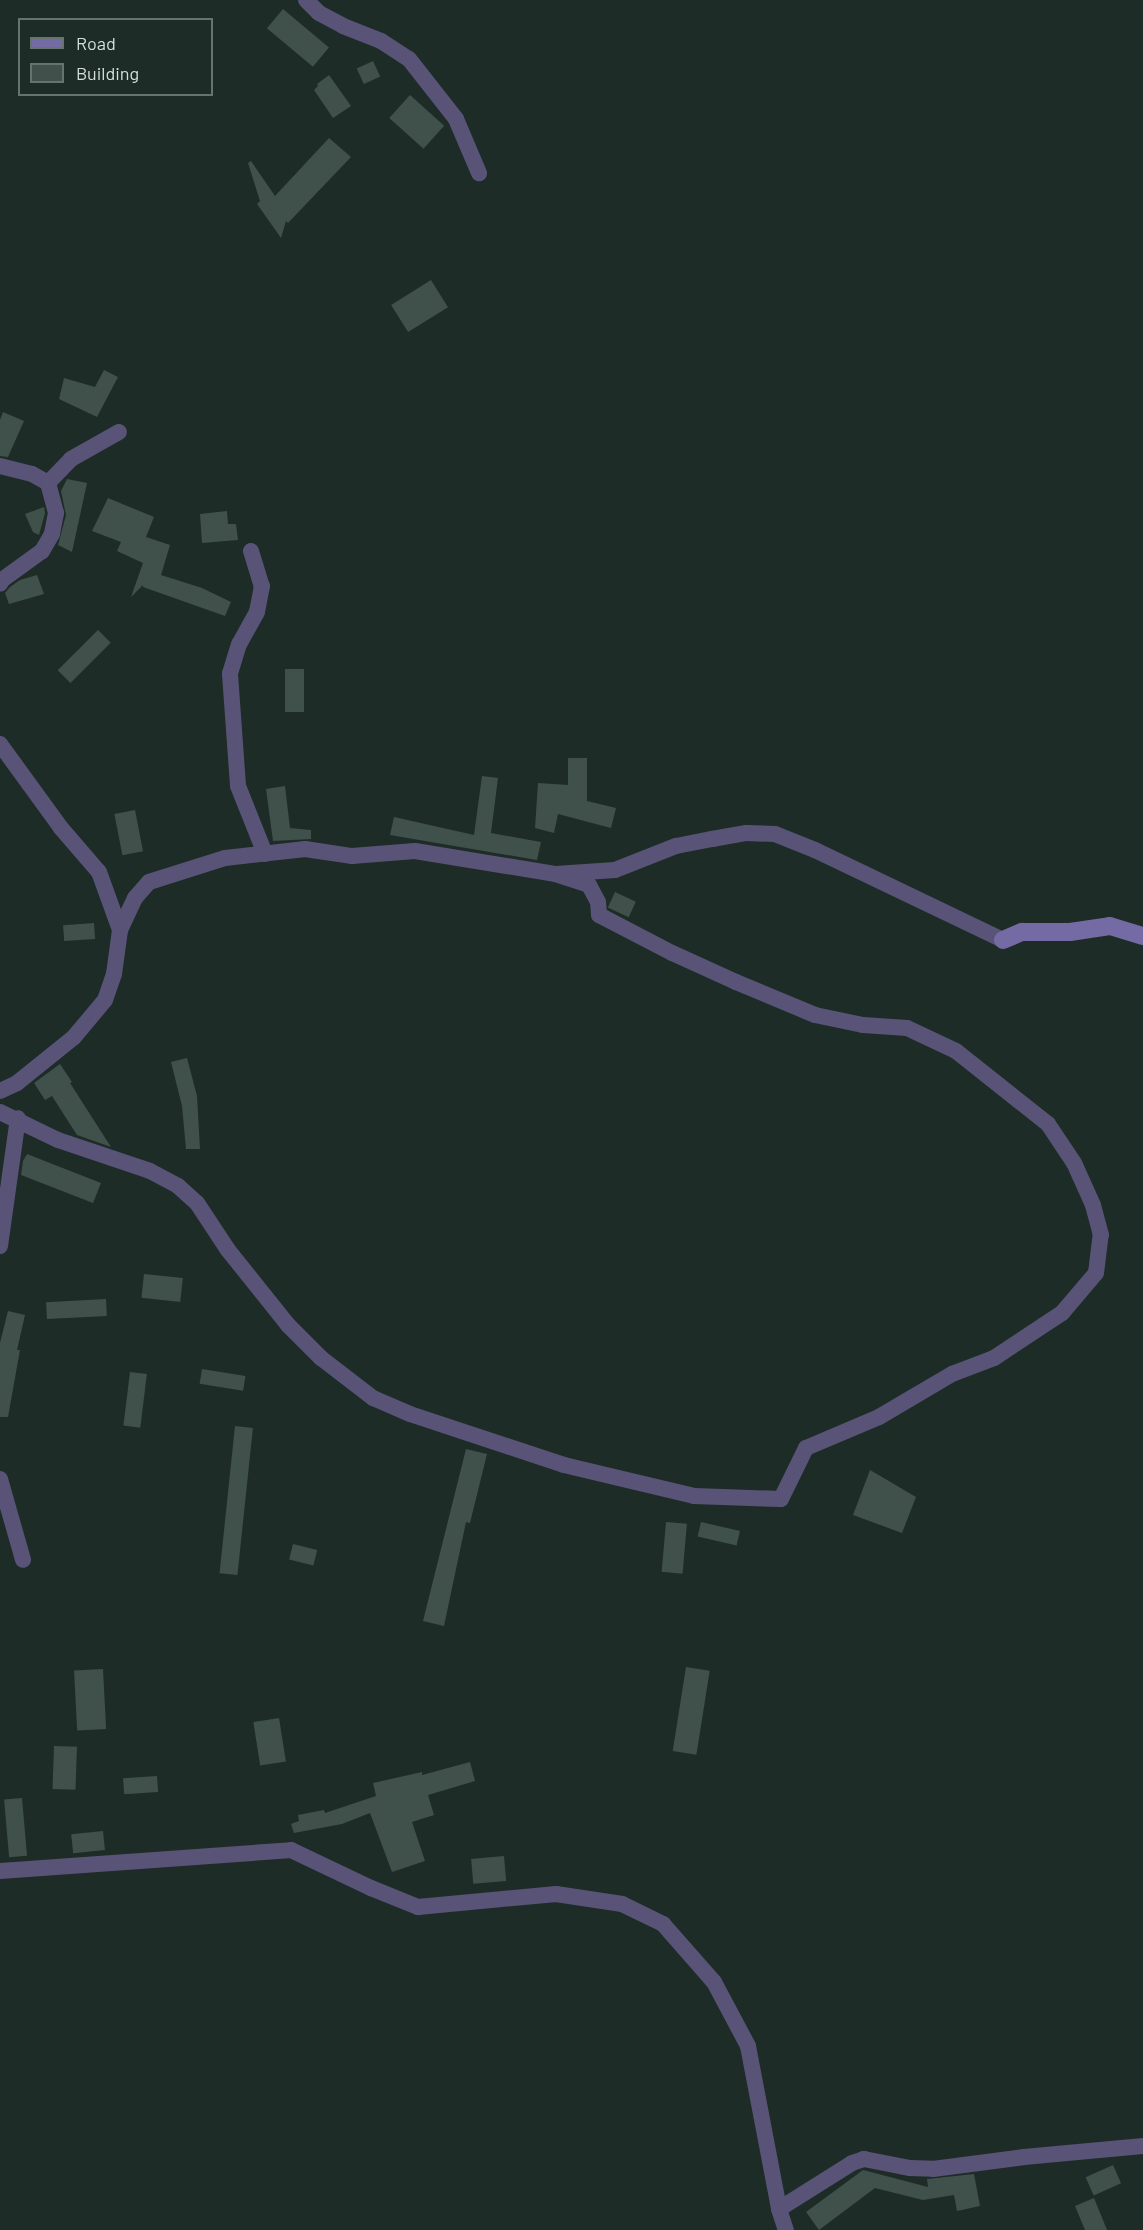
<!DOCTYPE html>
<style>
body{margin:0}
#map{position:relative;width:1143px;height:2230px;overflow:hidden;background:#1e2c27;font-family:Barlow,sans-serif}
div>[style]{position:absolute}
.building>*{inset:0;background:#40504a;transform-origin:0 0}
.street>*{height:16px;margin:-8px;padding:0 8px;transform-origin:8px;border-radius:8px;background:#595477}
.secondary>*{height:18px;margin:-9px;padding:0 9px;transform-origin:9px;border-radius:9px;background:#746ba4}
span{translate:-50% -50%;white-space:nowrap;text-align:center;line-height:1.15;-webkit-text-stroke:6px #1e2c27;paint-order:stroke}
.legend{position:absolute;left:18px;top:18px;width:195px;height:78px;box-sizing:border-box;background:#1e2c27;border:2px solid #67736f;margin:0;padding:8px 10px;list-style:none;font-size:18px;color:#d5dedb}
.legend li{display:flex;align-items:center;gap:12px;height:30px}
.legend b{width:30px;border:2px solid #67736f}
</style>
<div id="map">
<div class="building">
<div style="left:283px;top:9px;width:60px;height:25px;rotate:40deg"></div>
<div style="left:373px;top:61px;width:17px;height:18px;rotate:65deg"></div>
<div style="clip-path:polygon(329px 75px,351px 106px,333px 118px,314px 90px,318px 86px,317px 84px)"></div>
<div style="left:410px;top:95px;width:46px;height:31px;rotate:42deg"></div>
<div style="clip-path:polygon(329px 138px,351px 157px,288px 223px,286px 221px,281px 238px,257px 204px,260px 201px,248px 163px,251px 161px,275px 196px)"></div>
<div style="left:431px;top:280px;width:32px;height:47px;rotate:58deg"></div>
<div style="clip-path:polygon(104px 370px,118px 377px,97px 417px,59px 399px,64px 378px,95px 387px)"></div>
<div style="clip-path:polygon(3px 412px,24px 421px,8px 457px,0 456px,0 420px)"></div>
<div style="clip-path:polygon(67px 479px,87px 483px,72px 552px,58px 545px,66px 515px,61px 491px)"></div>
<div style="clip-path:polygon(108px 498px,154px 517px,146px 537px,170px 545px,161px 575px,202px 588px,231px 602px,225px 616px,143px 587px,143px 585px,131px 597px,143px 563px,117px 551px,121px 542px,92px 531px)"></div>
<div style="clip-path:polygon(44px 507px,45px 513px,39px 535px,33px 532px,25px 514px)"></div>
<div style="clip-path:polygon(227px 511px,228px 524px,236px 524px,238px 540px,202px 543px,200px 514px)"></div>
<div style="clip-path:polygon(37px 575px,44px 594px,9px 604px,5px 593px,10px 587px,20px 580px)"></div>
<div style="left:98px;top:630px;width:18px;height:57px;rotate:45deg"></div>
<div style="left:285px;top:669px;width:19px;height:43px"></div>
<div style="clip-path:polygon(568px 758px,587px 758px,587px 801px,616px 808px,611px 828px,558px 814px,554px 833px,535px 828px,538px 783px,568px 785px)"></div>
<div style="clip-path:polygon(482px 776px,498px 778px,491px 833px,541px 842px,537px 860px,390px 835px,394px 817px,474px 835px)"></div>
<div style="clip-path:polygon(285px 786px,290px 828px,311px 830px,311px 839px,273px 841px,266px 789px)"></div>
<div style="left:135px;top:810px;width:42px;height:21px;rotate:79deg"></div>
<div style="left:615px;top:892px;width:23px;height:17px;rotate:25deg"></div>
<div style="left:94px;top:923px;width:16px;height:31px;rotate:86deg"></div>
<div style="clip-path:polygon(187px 1058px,197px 1096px,200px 1149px,186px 1149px,182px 1106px,171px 1062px)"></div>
<div style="clip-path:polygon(60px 1064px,72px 1082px,70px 1083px,111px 1147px,77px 1135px,52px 1096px,45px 1100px,34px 1083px)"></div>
<div style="clip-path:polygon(27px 1154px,101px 1183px,93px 1203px,21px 1175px,23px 1161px)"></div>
<div style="left:144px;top:1274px;width:39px;height:24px;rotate:6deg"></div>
<div style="left:106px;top:1299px;width:17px;height:60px;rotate:87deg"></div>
<div style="clip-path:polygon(8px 1311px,25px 1315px,17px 1350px,20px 1350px,8px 1417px,0 1417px,0 1343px)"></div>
<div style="left:202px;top:1369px;width:44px;height:15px;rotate:9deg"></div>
<div style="left:130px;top:1372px;width:17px;height:54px;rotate:7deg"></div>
<div style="left:235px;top:1426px;width:18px;height:148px;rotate:6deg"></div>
<div style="clip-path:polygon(466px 1449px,487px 1454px,470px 1523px,466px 1522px,444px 1626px,423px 1621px)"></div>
<div style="clip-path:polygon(870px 1470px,916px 1497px,902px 1533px,853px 1515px)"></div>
<div style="left:666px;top:1522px;width:21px;height:50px;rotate:5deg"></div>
<div style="left:701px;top:1522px;width:40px;height:15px;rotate:13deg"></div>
<div style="left:293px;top:1544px;width:25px;height:16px;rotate:14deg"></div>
<div style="left:686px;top:1667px;width:24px;height:85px;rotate:9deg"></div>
<div style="left:103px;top:1669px;width:60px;height:29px;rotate:87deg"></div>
<div style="left:279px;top:1718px;width:44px;height:26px;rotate:81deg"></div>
<div style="left:54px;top:1746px;width:23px;height:43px;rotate:2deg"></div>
<div style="clip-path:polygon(470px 1762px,475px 1781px,428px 1795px,434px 1815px,412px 1822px,425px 1861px,392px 1872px,370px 1813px,342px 1824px,294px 1833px,291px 1824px,299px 1821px,298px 1815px,324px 1810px,325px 1813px,376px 1796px,373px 1783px,422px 1772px,422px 1775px)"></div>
<div style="left:157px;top:1776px;width:16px;height:34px;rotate:86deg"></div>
<div style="left:22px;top:1798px;width:58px;height:18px;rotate:85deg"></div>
<div style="left:103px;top:1831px;width:19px;height:32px;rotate:84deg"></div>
<div style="left:504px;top:1856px;width:25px;height:33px;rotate:85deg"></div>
<div style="left:1113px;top:2165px;width:20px;height:30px;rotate:66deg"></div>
<div style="clip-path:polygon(863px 2170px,928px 2187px,927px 2179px,974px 2174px,980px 2206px,957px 2211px,954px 2195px,923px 2200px,875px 2188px,819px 2230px,806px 2212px)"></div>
<div style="clip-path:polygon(1094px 2198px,1107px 2230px,1085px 2230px,1075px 2206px)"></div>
</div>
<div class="street">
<div style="left:306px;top:0;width:18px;rotate:45deg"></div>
<div style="left:319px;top:13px;width:27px;rotate:28deg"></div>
<div style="left:343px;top:26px;width:41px;rotate:21.5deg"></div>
<div style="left:381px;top:41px;width:33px;rotate:33deg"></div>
<div style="left:409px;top:59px;width:76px;rotate:51.9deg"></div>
<div style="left:456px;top:119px;width:59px;rotate:66.9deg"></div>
<div style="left:0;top:466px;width:33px;rotate:14deg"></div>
<div style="left:32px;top:474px;width:18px;rotate:29deg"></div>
<div style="left:48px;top:483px;width:31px;rotate:75deg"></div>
<div style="left:56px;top:513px;width:21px;rotate:101deg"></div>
<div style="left:52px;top:534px;width:20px;rotate:120deg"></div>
<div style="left:42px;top:551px;width:49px;rotate:144.1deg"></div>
<div style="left:2px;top:580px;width:4px;rotate:117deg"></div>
<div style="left:48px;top:483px;width:33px;rotate:-46deg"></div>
<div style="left:71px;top:459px;width:55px;rotate:-29.4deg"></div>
<div style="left:251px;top:551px;width:37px;rotate:73deg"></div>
<div style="left:262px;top:586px;width:26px;rotate:101deg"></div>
<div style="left:257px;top:612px;width:37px;rotate:119deg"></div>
<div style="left:239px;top:644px;width:31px;rotate:107deg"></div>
<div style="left:230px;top:674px;width:112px;rotate:85.9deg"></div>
<div style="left:238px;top:786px;width:73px;rotate:68.3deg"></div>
<div style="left:0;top:744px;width:104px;rotate:54deg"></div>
<div style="left:61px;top:828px;width:58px;rotate:49.2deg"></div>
<div style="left:99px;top:872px;width:62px;rotate:70.1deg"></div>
<div style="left:0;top:1091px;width:19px;rotate:-25deg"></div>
<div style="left:17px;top:1083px;width:73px;rotate:-38.9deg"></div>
<div style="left:74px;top:1037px;width:48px;rotate:-50deg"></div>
<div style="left:105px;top:1000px;width:28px;rotate:-71deg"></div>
<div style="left:114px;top:974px;width:44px;rotate:-82.2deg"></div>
<div style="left:120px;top:930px;width:35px;rotate:-65deg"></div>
<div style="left:135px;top:898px;width:21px;rotate:-49deg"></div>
<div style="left:149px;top:882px;width:80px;rotate:-17.5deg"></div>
<div style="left:225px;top:858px;width:81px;rotate:-6.4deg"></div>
<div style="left:305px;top:849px;width:48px;rotate:8.5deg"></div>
<div style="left:352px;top:856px;width:63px;rotate:-4.5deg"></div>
<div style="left:415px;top:851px;width:143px;rotate:9.3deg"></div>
<div style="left:556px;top:874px;width:59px;rotate:-3.9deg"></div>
<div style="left:615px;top:870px;width:66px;rotate:-21.5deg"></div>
<div style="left:676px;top:846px;width:37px;rotate:-11deg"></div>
<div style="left:712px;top:839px;width:35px;rotate:-10deg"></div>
<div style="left:746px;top:833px;width:29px;rotate:2deg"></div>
<div style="left:775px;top:834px;width:43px;rotate:21.8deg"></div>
<div style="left:815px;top:850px;width:208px;rotate:25.6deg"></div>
<div style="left:0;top:1112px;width:64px;rotate:25.8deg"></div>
<div style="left:58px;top:1140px;width:97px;rotate:18.6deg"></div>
<div style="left:150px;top:1171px;width:32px;rotate:28deg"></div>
<div style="left:178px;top:1186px;width:25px;rotate:42deg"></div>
<div style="left:197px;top:1203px;width:56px;rotate:56.6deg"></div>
<div style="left:228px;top:1250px;width:96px;rotate:51.3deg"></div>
<div style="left:288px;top:1325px;width:47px;rotate:45deg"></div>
<div style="left:321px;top:1358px;width:66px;rotate:37.6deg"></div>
<div style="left:373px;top:1398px;width:40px;rotate:23.4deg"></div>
<div style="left:410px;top:1414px;width:162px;rotate:18.3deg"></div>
<div style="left:564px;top:1465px;width:134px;rotate:13.4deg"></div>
<div style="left:694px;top:1496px;width:87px;rotate:2deg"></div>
<div style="left:781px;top:1499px;width:57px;rotate:-63.9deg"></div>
<div style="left:806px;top:1448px;width:79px;rotate:-23deg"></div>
<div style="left:879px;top:1417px;width:85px;rotate:-30.5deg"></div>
<div style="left:952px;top:1374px;width:45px;rotate:-20.9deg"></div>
<div style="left:994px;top:1358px;width:82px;rotate:-33.5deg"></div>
<div style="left:1062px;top:1313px;width:52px;rotate:-49.6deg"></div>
<div style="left:1096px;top:1273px;width:38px;rotate:-83deg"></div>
<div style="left:1101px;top:1235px;width:31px;rotate:-105deg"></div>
<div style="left:1093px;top:1205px;width:46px;rotate:-114.3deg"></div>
<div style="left:1074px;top:1163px;width:47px;rotate:-123.7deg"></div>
<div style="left:1048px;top:1124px;width:117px;rotate:-141.6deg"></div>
<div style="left:956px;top:1051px;width:54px;rotate:-154.9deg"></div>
<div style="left:907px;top:1028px;width:44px;rotate:-176.1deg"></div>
<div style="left:863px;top:1025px;width:49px;rotate:-168.2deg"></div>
<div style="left:815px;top:1015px;width:86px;rotate:-157.3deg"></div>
<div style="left:736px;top:982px;width:70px;rotate:-155.6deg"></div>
<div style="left:672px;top:953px;width:82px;rotate:-152.5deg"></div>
<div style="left:599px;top:915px;width:13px;rotate:-94deg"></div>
<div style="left:598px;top:902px;width:19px;rotate:-118deg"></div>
<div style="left:589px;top:885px;width:35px;rotate:-162deg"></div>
<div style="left:0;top:1246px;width:129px;rotate:-82deg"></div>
<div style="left:0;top:1479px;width:84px;rotate:74.1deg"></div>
<div style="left:0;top:1871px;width:292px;rotate:-4.1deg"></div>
<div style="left:291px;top:1850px;width:89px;rotate:25.4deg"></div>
<div style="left:371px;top:1888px;width:51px;rotate:22deg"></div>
<div style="left:418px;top:1907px;width:139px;rotate:-5.4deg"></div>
<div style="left:556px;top:1894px;width:67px;rotate:8.6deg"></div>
<div style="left:622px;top:1904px;width:46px;rotate:26deg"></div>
<div style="left:663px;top:1924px;width:77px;rotate:48.7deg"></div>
<div style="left:714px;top:1982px;width:72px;rotate:62deg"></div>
<div style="left:748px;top:2046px;width:166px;rotate:79.2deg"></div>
<div style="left:779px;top:2209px;width:22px;rotate:72deg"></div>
<div style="left:779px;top:2209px;width:86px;rotate:-32.2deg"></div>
<div style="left:852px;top:2163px;width:13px;rotate:-18deg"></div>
<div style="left:864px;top:2159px;width:47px;rotate:11.1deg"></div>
<div style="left:910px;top:2168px;width:23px;rotate:2deg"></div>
<div style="left:933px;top:2169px;width:92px;rotate:-7.5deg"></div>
<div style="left:1024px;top:2157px;width:120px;rotate:-5.3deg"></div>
</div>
<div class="secondary">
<div style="left:1003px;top:940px;width:21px;rotate:-23deg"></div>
<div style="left:1022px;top:932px;width:48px"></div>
<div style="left:1070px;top:932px;width:40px;rotate:-8.5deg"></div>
<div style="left:1110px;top:926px;width:34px;rotate:17deg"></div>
</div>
<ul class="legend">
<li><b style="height:8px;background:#746ba4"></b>Road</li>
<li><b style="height:16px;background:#40504a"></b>Building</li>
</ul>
</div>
